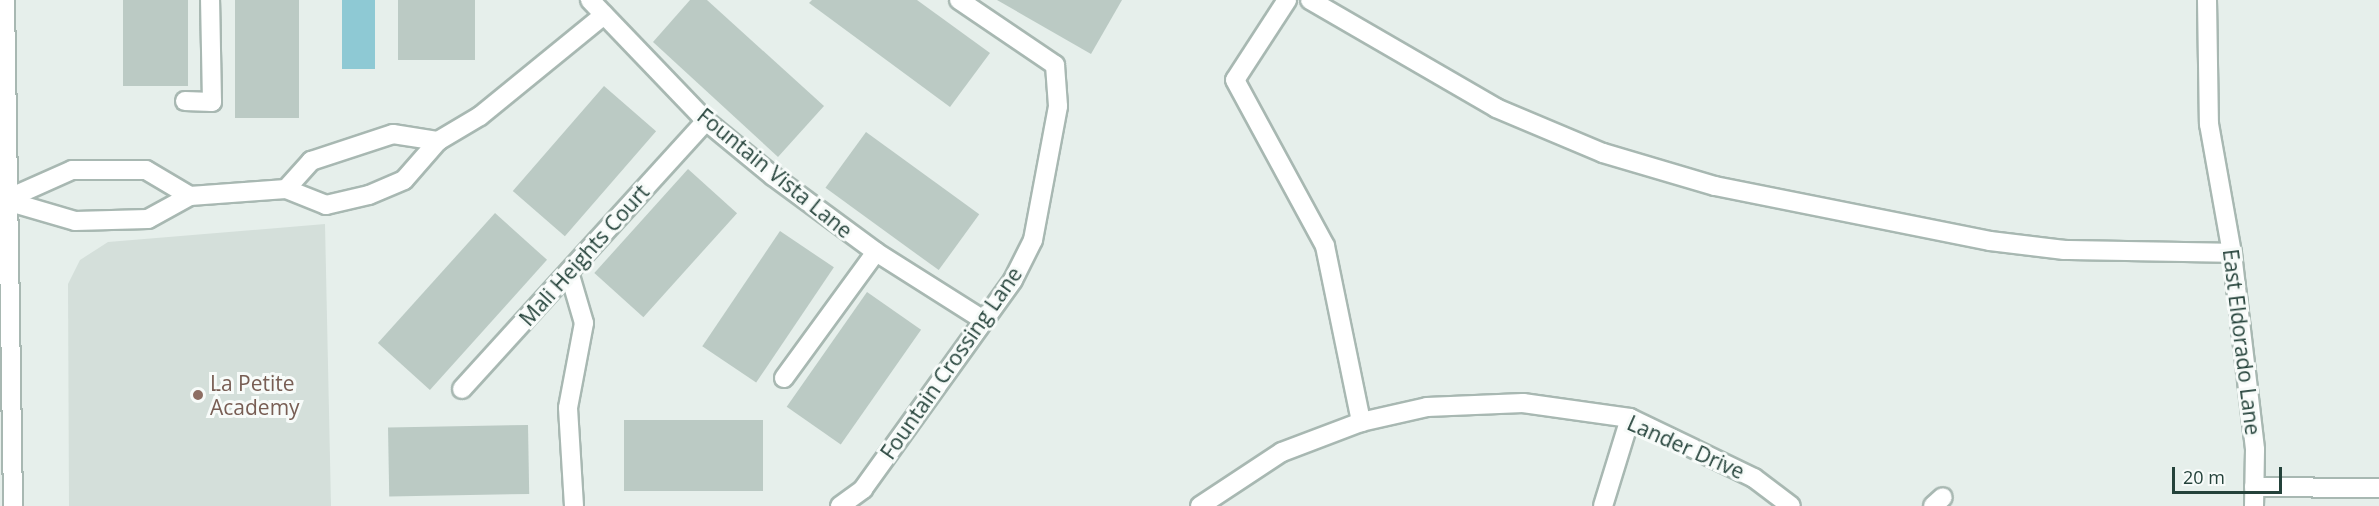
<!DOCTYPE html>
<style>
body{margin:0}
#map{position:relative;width:2379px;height:506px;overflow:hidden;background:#e6efeb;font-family:"Open Sans",sans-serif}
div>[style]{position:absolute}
.built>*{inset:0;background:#d4dfda}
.water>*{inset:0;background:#8ec9d4;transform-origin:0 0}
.building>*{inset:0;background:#bbcac4;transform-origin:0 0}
.roads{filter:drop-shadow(2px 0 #a8b8b2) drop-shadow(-2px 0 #a8b8b2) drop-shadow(0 2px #a8b8b2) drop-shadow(0 -2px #a8b8b2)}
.minor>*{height:18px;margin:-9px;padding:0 9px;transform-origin:9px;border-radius:9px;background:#fff}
.dots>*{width:16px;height:16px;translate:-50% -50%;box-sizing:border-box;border:3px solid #f7fbf9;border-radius:50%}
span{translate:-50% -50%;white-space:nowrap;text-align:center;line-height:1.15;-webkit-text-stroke:6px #f7fbf9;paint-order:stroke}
.street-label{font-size:21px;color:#24423a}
.education-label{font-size:21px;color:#785e54}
.left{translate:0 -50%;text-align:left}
.scale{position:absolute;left:2172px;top:467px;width:110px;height:27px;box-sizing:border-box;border:3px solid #24423a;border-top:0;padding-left:8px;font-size:18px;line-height:21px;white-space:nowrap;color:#24423a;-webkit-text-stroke:4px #f7fbf9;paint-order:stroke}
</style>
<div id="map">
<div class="built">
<div style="clip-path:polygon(325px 224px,331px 506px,69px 506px,68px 284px,80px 260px,108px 242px)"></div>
</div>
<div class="water">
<div style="left:342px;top:0;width:33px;height:69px"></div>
</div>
<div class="building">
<div style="left:123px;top:0;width:65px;height:86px"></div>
<div style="left:235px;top:0;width:64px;height:118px"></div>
<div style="left:398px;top:0;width:77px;height:60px"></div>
<div style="clip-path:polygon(690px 0,707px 0,824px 106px,778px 157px,653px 42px)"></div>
<div style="clip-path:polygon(812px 0,917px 0,990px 53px,950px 107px,809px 3px)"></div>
<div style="clip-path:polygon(997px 0,1122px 0,1091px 54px)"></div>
<div style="left:604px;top:86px;width:69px;height:139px;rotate:41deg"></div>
<div style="left:866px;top:132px;width:140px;height:69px;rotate:36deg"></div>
<div style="left:688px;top:169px;width:66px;height:140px;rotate:42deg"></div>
<div style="left:495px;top:213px;width:70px;height:175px;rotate:42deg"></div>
<div style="left:780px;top:231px;width:65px;height:139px;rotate:34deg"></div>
<div style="left:867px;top:292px;width:66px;height:140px;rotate:35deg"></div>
<div style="left:624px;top:420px;width:139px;height:71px"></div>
<div style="left:528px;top:425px;width:69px;height:140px;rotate:89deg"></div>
</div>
<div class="roads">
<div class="minor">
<div style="left:5px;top:0;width:506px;rotate:89.09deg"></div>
<div style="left:590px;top:0;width:168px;rotate:46.2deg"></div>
<div style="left:706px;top:121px;width:87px;rotate:39.4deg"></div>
<div style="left:773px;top:176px;width:128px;rotate:36.4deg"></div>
<div style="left:876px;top:252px;width:125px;rotate:32.3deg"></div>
<div style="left:1287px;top:0;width:95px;rotate:123deg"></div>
<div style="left:1235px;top:80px;width:189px;rotate:61.5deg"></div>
<div style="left:1325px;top:246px;width:180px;rotate:78.4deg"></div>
<div style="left:1310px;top:0;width:215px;rotate:30.1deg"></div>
<div style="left:1496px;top:108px;width:116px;rotate:22.8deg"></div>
<div style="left:1603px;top:153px;width:117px;rotate:16.4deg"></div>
<div style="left:1715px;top:186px;width:280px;rotate:11.3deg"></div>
<div style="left:1990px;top:241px;width:75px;rotate:6.9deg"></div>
<div style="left:2064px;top:250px;width:168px;rotate:1deg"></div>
<div style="left:2207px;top:0;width:124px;rotate:89.1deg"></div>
<div style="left:2209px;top:124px;width:131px;rotate:79.9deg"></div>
<div style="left:2232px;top:253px;width:198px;rotate:83.3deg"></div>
<div style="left:2255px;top:450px;width:56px;rotate:91deg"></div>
<div style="left:185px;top:101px;width:27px;rotate:2deg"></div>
<div style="left:212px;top:102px;width:102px;rotate:-91.1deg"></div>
<div style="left:286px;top:189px;width:38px;rotate:-48deg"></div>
<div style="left:311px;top:161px;width:86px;rotate:-18.2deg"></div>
<div style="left:393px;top:134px;width:46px;rotate:8.8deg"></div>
<div style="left:0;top:199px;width:78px;rotate:16.3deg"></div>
<div style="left:75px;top:221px;width:73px;rotate:-1.6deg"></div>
<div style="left:148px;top:219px;width:48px;rotate:-28.7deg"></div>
<div style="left:190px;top:196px;width:96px;rotate:-4.2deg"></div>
<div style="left:286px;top:189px;width:43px;rotate:21.8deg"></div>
<div style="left:326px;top:205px;width:44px;rotate:-13.1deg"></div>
<div style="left:369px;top:195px;width:38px;rotate:-23deg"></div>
<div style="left:404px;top:180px;width:52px;rotate:-48.9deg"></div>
<div style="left:438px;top:141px;width:49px;rotate:-30.8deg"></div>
<div style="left:480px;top:116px;width:160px;rotate:-39.2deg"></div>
<div style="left:7px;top:199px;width:71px;rotate:-24deg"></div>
<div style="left:72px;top:170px;width:74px"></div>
<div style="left:146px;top:170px;width:51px;rotate:30.6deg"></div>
<div style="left:569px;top:272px;width:53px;rotate:73.6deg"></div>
<div style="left:584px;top:323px;width:86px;rotate:100.7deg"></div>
<div style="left:568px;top:408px;width:98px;rotate:86.5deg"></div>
<div style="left:784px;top:378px;width:156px;rotate:-53.9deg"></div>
<div style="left:462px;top:389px;width:362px;rotate:-47.7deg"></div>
<div style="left:2254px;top:487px;width:125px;rotate:0.5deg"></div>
<div style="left:840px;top:506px;width:29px;rotate:-36deg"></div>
<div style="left:863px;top:489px;width:257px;rotate:-54.3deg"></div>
<div style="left:1013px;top:280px;width:45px;rotate:-63.4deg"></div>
<div style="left:1033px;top:240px;width:136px;rotate:-79.4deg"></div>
<div style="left:1058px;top:106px;width:41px;rotate:-94.2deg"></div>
<div style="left:1055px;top:65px;width:116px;rotate:-145.9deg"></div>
<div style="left:1200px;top:506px;width:98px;rotate:-33.4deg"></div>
<div style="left:1282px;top:452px;width:85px;rotate:-20.8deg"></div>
<div style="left:1361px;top:422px;width:68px;rotate:-12.8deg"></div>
<div style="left:1427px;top:407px;width:96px;rotate:-2.4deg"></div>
<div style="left:1523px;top:403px;width:108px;rotate:8deg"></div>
<div style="left:1630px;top:418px;width:138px;rotate:25.8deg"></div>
<div style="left:1754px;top:478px;width:46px;rotate:37.1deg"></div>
<div style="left:1603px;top:506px;width:92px;rotate:-72.9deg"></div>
<div style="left:1933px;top:506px;width:13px;rotate:-42deg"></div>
</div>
</div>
<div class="dots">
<div style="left:198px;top:395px;background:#8d6e63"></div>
</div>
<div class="street-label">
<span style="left:775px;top:173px;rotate:39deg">Fountain Vista Lane</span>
<span style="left:584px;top:255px;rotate:-48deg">Mali Heights Court</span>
<span style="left:2242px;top:342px;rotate:83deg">East Eldorado Lane</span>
<span style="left:951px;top:363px;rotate:-55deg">Fountain Crossing Lane</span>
<span style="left:1686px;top:447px;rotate:24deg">Lander Drive</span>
</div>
<div class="education-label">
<span class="left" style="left:210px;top:395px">La Petite<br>Academy</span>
</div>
<div class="scale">20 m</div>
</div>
